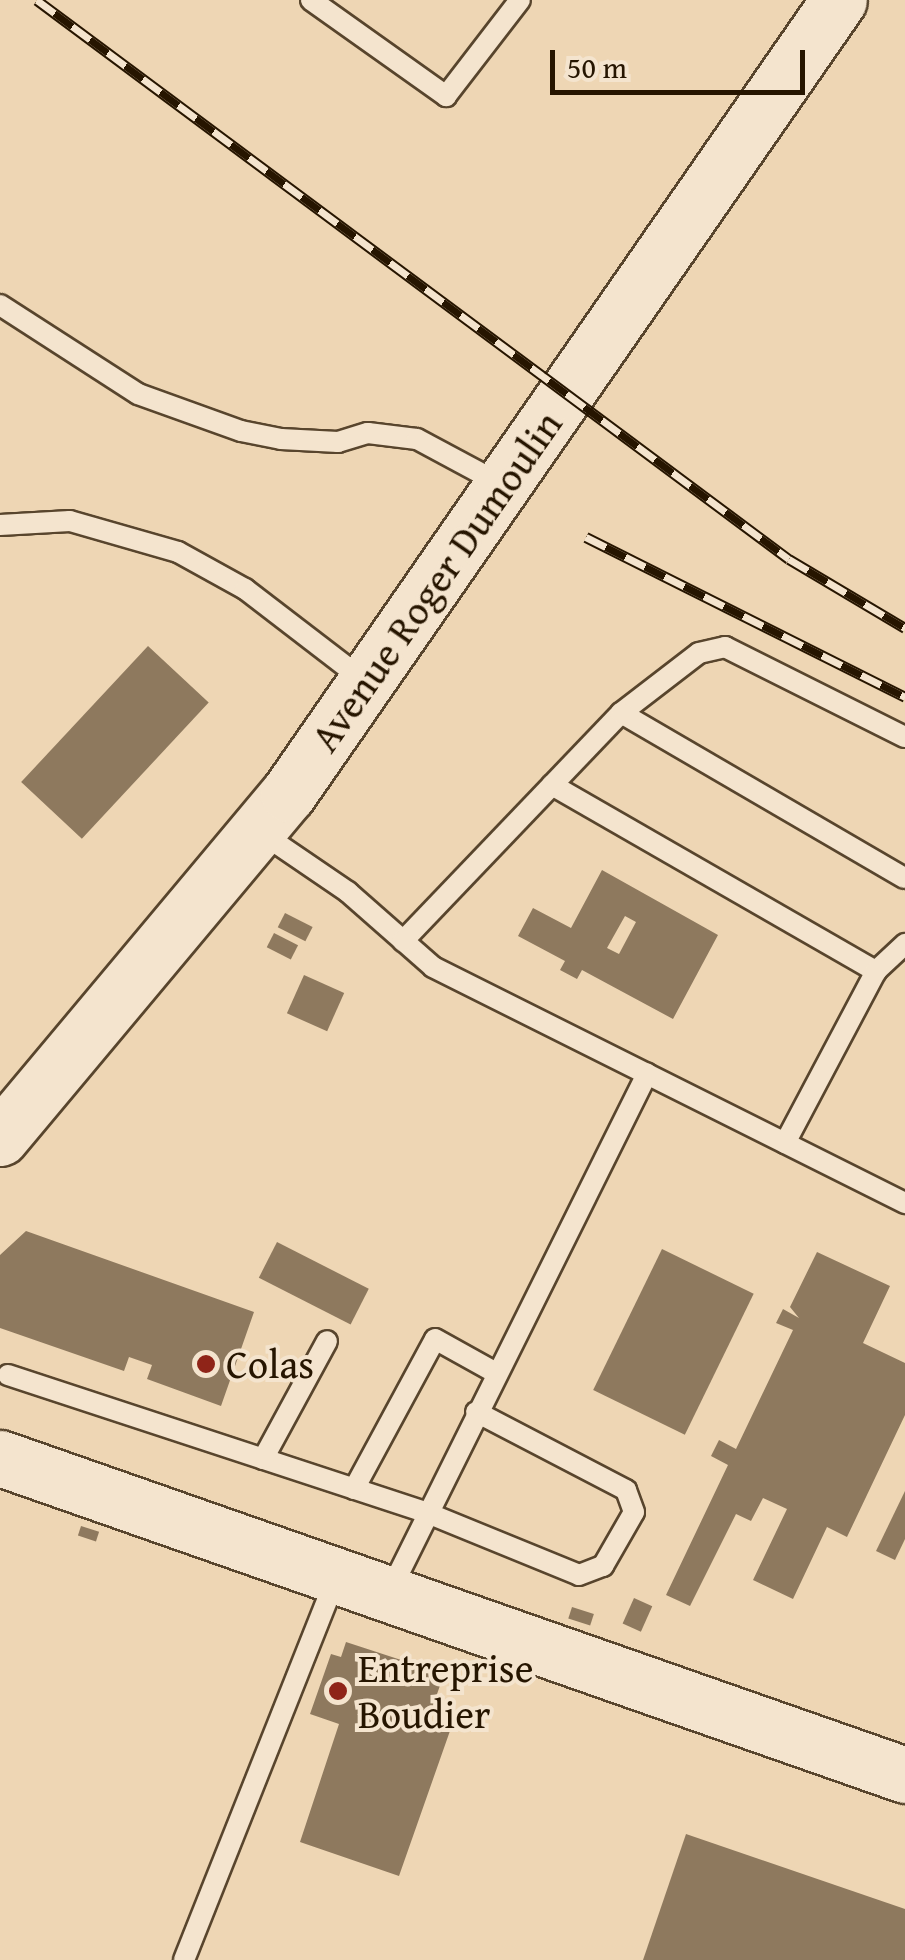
<!DOCTYPE html>
<style>
body{margin:0}
#map{position:relative;width:905px;height:1960px;overflow:hidden;background:#eed6b4;font-family:"Gentium Book Plus",serif}
div>[style]{position:absolute}
.building>*{inset:0;background:#8e795e;transform-origin:0 0}
.roads{filter:drop-shadow(2px 0 #58452d) drop-shadow(-2px 0 #58452d) drop-shadow(0 2px #58452d) drop-shadow(0 -2px #58452d)}
.service>*{height:20px;margin:-10px;padding:0 10px;transform-origin:10px;border-radius:10px;background:#f4e4ce}
.secondary>*{height:55px;margin:-27.5px;padding:0 27.5px;transform-origin:27.5px;border-radius:27.5px;background:#f4e4ce}
.rail>*{height:11px;margin-top:-5.5px;transform-origin:0;background:repeating-linear-gradient(90deg,#f4e4ce 0 22px,#261500 0 44px);box-sizing:border-box;border-block:2px solid #261500}
.dots>*{width:28px;height:28px;translate:-50% -50%;box-sizing:border-box;border:5px solid #f4e4ce;border-radius:50%}
span{translate:-50% -50%;white-space:nowrap;text-align:center;line-height:1.15;-webkit-text-stroke:8px #f4e4ce;paint-order:stroke}
.street-label{font-size:40px;color:#261500}
.poi-label{font-size:40px;color:#261500}
.left{translate:0 -50%;text-align:left}
.scale{position:absolute;left:550px;top:50px;width:255px;height:45px;box-sizing:border-box;border:5px solid #261500;border-top:0;padding-left:12px;font-size:30px;line-height:35px;white-space:nowrap;color:#261500;-webkit-text-stroke:8px #f4e4ce;paint-order:stroke}
</style>
<div id="map">
<div class="building">
<div style="left:148px;top:646px;width:83px;height:186px;rotate:43deg"></div>
<div style="clip-path:polygon(evenodd,602px 870px,718px 935px,673px 1019px,582px 970px,577px 979px,560px 970px,565px 961px,518px 936px,533px 908px,571px 928px,602px 870px,625px 916px,636px 922px,619px 954px,607px 948px,625px 916px)"></div>
<div style="left:285px;top:913px;width:31px;height:16px;rotate:27deg"></div>
<div style="left:274px;top:933px;width:27px;height:16px;rotate:27deg"></div>
<div style="left:304px;top:975px;width:44px;height:42px;rotate:24deg"></div>
<div style="clip-path:polygon(26px 1231px,254px 1312px,221px 1406px,147px 1379px,152px 1365px,129px 1357px,124px 1371px,0 1328px,0 1255px)"></div>
<div style="left:277px;top:1242px;width:103px;height:40px;rotate:27deg"></div>
<div style="left:662px;top:1249px;width:102px;height:157px;rotate:26deg"></div>
<div style="clip-path:polygon(817px 1252px,890px 1286px,863px 1343px,905px 1363px,905px 1415px,847px 1537px,827px 1527px,793px 1599px,753px 1580px,787px 1509px,763px 1498px,751px 1521px,736px 1514px,690px 1606px,666px 1595px,728px 1465px,711px 1456px,719px 1440px,736px 1449px,793px 1330px,776px 1323px,783px 1309px,799px 1318px,790px 1307px)"></div>
<div style="clip-path:polygon(905px 1491px,905px 1539px,895px 1560px,876px 1551px)"></div>
<div style="left:81px;top:1526px;width:19px;height:10px;rotate:18deg"></div>
<div style="left:634px;top:1598px;width:20px;height:28px;rotate:24deg"></div>
<div style="left:572px;top:1607px;width:23px;height:12px;rotate:18deg"></div>
<div style="clip-path:polygon(346px 1642px,444px 1674px,428px 1720px,451px 1728px,399px 1876px,300px 1842px,339px 1724px,310px 1714px,331px 1654px,341px 1657px)"></div>
<div style="clip-path:polygon(686px 1834px,905px 1909px,905px 1960px,643px 1960px)"></div>
</div>
<div class="roads">
<div class="service">
<div style="left:311px;top:0;width:166px;rotate:35.4deg"></div>
<div style="left:446px;top:96px;width:121px;rotate:-52.4deg"></div>
<div style="left:0;top:305px;width:164px;rotate:32.8deg"></div>
<div style="left:138px;top:394px;width:109px;rotate:19.8deg"></div>
<div style="left:241px;top:431px;width:41px;rotate:11.3deg"></div>
<div style="left:281px;top:439px;width:57px;rotate:3deg"></div>
<div style="left:338px;top:442px;width:31px;rotate:-17deg"></div>
<div style="left:368px;top:433px;width:49px;rotate:7deg"></div>
<div style="left:417px;top:439px;width:95px;rotate:28.2deg"></div>
<div style="left:0;top:525px;width:70px;rotate:-3.3deg"></div>
<div style="left:70px;top:521px;width:112px;rotate:16deg"></div>
<div style="left:178px;top:552px;width:77px;rotate:28.9deg"></div>
<div style="left:245px;top:589px;width:153px;rotate:37.5deg"></div>
<div style="left:621px;top:713px;width:98px;rotate:-37.6deg"></div>
<div style="left:699px;top:653px;width:27px;rotate:-13deg"></div>
<div style="left:725px;top:647px;width:201px;rotate:26.6deg"></div>
<div style="left:552px;top:785px;width:374px;rotate:29.9deg"></div>
<div style="left:260px;top:832px;width:107px;rotate:34.3deg"></div>
<div style="left:348px;top:892px;width:113px;rotate:41.4deg"></div>
<div style="left:433px;top:967px;width:528px;rotate:26.57deg"></div>
<div style="left:403px;top:941px;width:315px;rotate:-46.3deg"></div>
<div style="left:621px;top:713px;width:328px;rotate:30.2deg"></div>
<div style="left:785px;top:1143px;width:195px;rotate:-62.1deg"></div>
<div style="left:876px;top:971px;width:40px;rotate:-43deg"></div>
<div style="left:8px;top:1375px;width:439px;rotate:18.2deg"></div>
<div style="left:425px;top:1512px;width:166px;rotate:22.2deg"></div>
<div style="left:579px;top:1575px;width:26px;rotate:-21deg"></div>
<div style="left:603px;top:1566px;width:62px;rotate:-60.1deg"></div>
<div style="left:634px;top:1512px;width:23px;rotate:-110deg"></div>
<div style="left:626px;top:1490px;width:169px;rotate:-152.5deg"></div>
<div style="left:263px;top:1459px;width:134px;rotate:-61.5deg"></div>
<div style="left:354px;top:1489px;width:170px;rotate:-61.6deg"></div>
<div style="left:435px;top:1339px;width:70px;rotate:29.1deg"></div>
<div style="left:389px;top:1593px;width:580px;rotate:-63.57deg"></div>
<div style="left:184px;top:1960px;width:411px;rotate:-68.3deg"></div>
</div>
<div class="secondary">
<div style="left:0;top:1138px;width:449px;rotate:-50.1deg"></div>
<div style="left:288px;top:794px;width:966px;rotate:-55.24deg"></div>
<div style="left:0;top:1458px;width:959px;rotate:19.3deg"></div>
</div>
</div>
<div class="rail">
<div style="left:37px;top:0;width:937px;rotate:36.63deg"></div>
<div style="left:789px;top:559px;width:135px;rotate:30.7deg"></div>
<div style="left:586px;top:537px;width:357px;rotate:26.6deg"></div>
</div>
<div class="dots">
<div style="left:206px;top:1364px;background:#8f2418"></div>
<div style="left:338px;top:1691px;background:#8f2418"></div>
</div>
<div class="street-label">
<span style="left:436px;top:581px;rotate:-55deg">Avenue Roger Dumoulin</span>
</div>
<div class="poi-label">
<span class="left" style="left:226px;top:1364px">Colas</span>
<span class="left" style="left:358px;top:1691px">Entreprise<br>Boudier</span>
</div>
<div class="scale">50 m</div>
</div>
